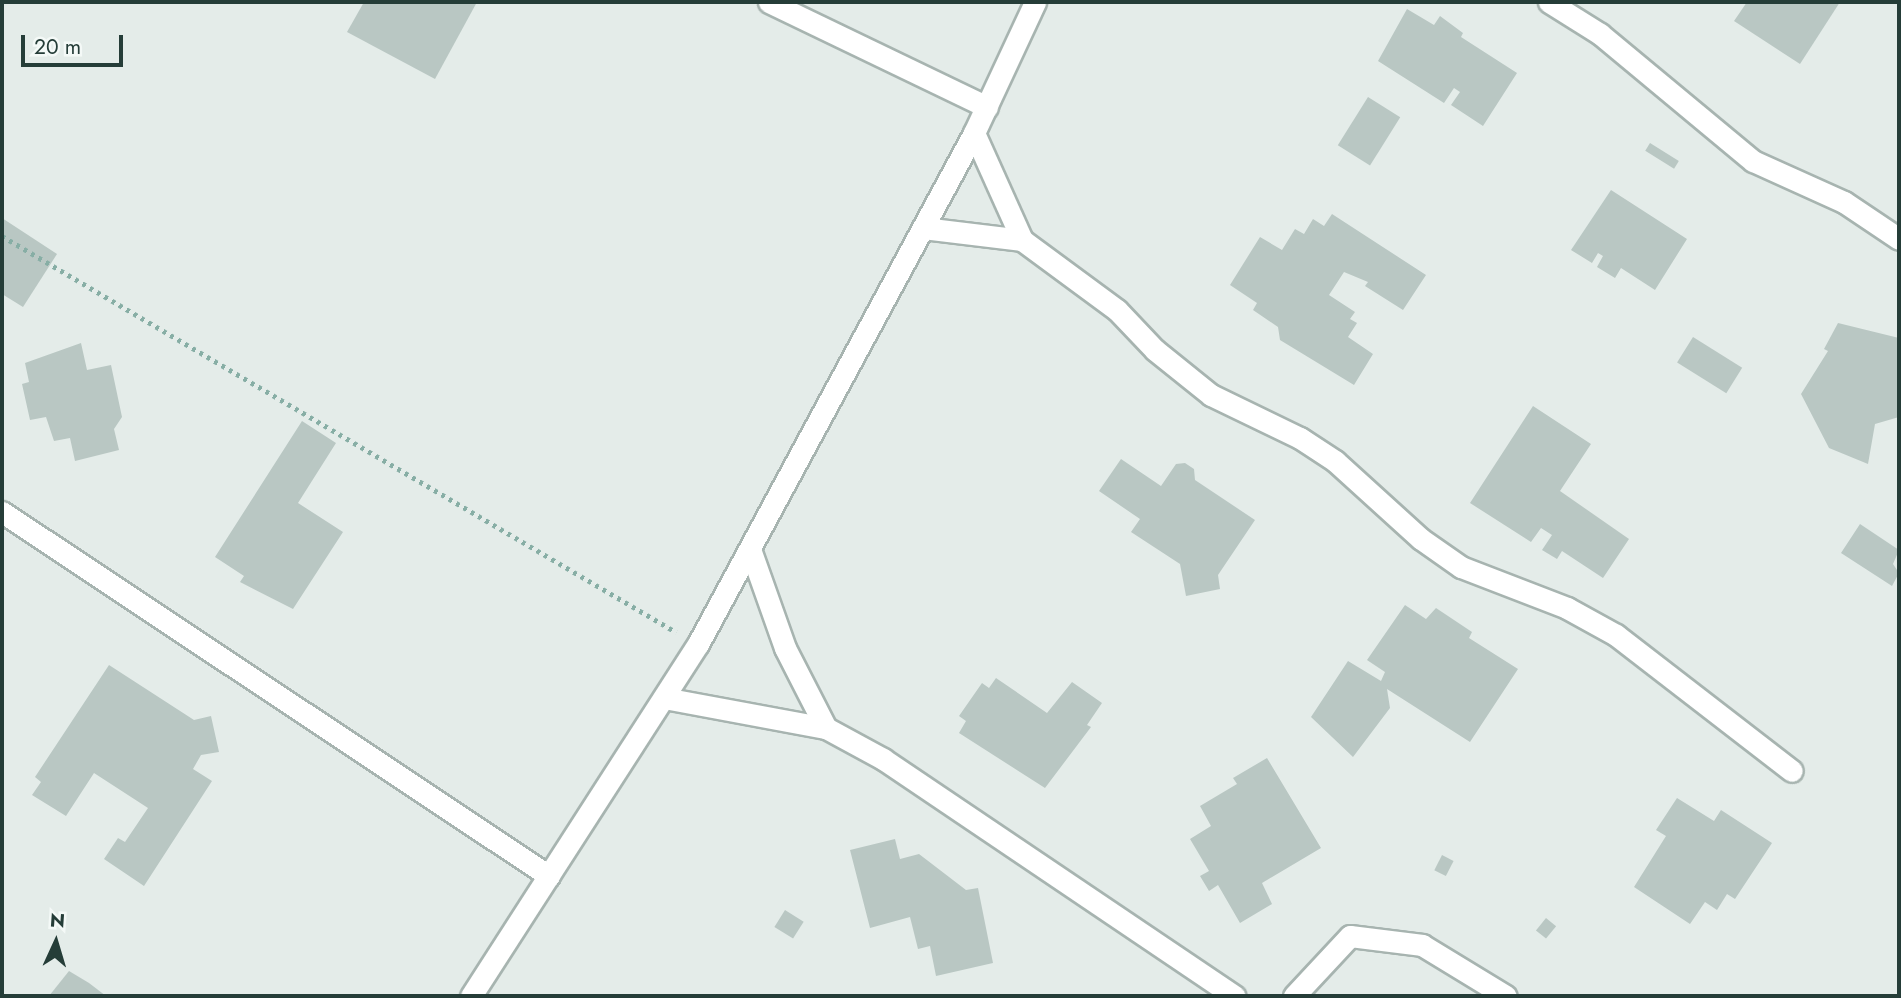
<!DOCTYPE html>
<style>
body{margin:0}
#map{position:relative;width:1901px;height:998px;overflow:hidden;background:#e4ece9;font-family:Jost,sans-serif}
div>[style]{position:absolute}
.building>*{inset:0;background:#b9c7c3;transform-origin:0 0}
.path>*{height:4.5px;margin-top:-2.25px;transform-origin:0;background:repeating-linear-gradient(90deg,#87aea5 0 3.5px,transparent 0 8.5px)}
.roads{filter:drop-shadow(2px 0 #a7b4b0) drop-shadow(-2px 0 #a7b4b0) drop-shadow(0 2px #a7b4b0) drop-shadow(0 -2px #a7b4b0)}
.minor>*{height:21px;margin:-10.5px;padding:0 10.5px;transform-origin:10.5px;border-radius:10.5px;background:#fff}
span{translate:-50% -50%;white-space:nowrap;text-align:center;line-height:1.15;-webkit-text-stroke:7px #f4f9f7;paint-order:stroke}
.frame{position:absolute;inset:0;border:4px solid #253d38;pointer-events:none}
.north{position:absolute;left:21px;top:907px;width:70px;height:70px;-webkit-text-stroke:5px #f4f9f7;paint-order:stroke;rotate:4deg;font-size:19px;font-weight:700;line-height:28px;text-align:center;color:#253d38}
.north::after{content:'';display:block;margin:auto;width:24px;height:32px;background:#253d38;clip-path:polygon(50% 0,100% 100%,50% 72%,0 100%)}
.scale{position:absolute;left:21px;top:35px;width:102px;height:32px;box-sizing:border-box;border:4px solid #253d38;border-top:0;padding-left:9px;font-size:21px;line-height:24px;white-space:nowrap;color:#253d38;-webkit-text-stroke:5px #f4f9f7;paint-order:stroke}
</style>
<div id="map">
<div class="building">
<div style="clip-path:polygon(364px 2px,477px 2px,435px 79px,347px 32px)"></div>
<div style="clip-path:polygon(1747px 2px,1840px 2px,1800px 64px,1734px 21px)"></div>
<div style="clip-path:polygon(1407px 9px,1434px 25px,1440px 16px,1463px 33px,1461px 37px,1517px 73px,1483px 126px,1451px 105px,1460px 92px,1454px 88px,1444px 103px,1378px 61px)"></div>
<div style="left:1368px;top:97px;width:38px;height:57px;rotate:32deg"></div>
<div style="left:1650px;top:143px;width:34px;height:9px;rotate:32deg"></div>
<div style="clip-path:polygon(1611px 190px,1687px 239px,1655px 290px,1621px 268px,1615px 278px,1597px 267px,1603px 256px,1598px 253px,1592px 263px,1571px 250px)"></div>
<div style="clip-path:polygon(1332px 214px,1426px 275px,1403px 310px,1365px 286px,1368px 282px,1344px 272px,1329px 295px,1355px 312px,1350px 319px,1357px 323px,1348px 337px,1373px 354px,1354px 385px,1280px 340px,1278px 327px,1253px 310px,1257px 303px,1230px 285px,1260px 237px,1282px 250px,1295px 229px,1304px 234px,1313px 219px,1324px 226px)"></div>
<div style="clip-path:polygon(2px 218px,57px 254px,23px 307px,2px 294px)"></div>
<div style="clip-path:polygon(1838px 323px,1899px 338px,1899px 417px,1875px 424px,1868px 464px,1829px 448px,1801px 394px,1828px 351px,1824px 349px)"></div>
<div style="left:1693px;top:337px;width:58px;height:30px;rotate:32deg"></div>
<div style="clip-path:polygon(81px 343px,87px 370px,111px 365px,122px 417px,114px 429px,119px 450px,75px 461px,70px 438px,54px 441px,46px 417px,30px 420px,22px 384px,29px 382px,25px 363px)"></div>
<div style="clip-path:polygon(1533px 406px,1591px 444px,1560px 491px,1629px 539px,1603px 578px,1562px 551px,1557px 559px,1542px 550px,1552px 535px,1541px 528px,1531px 542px,1470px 503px)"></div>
<div style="clip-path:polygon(302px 421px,336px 443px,298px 503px,343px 532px,293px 609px,240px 582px,244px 576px,215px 557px)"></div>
<div style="clip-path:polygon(1121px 459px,1161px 486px,1176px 464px,1185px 463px,1194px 469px,1195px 480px,1255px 520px,1218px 575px,1220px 589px,1186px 596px,1180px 564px,1131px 532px,1140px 519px,1099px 491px)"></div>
<div style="clip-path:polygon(1860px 524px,1899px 550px,1893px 564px,1899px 573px,1892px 586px,1841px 553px)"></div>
<div style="clip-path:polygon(1405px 605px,1426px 619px,1436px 608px,1472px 632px,1469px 638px,1518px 669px,1470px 742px,1387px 689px,1390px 708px,1353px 757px,1311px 717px,1348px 661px,1381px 681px,1385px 672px,1367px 660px)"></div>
<div style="clip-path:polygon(109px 665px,194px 720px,211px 716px,219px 752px,201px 755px,193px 769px,212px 781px,144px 886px,104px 859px,118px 838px,125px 842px,148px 808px,94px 773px,66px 816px,32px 795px,41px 782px,35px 777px)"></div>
<div style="clip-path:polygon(996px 678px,1047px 713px,1072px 682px,1102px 703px,1087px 725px,1091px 727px,1045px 788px,959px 733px,966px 721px,959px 716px,982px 683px,989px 688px)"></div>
<div style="clip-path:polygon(1267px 758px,1321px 848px,1262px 883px,1272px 904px,1240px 923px,1218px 885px,1209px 891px,1200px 876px,1209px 871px,1190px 839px,1211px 826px,1200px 806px,1237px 784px,1233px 778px)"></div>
<div style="clip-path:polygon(1677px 798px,1714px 821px,1721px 810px,1772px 843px,1735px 899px,1727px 894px,1717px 910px,1705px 902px,1690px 924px,1634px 887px,1666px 836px,1656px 830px)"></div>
<div style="clip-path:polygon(895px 839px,900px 859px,919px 854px,966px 890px,978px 888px,993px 963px,936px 976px,930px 946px,918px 949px,910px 917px,870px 928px,850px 850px)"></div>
<div style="left:1442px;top:855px;width:13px;height:17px;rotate:27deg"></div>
<div style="left:785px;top:910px;width:22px;height:20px;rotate:32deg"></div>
<div style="left:1546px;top:918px;width:13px;height:16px;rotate:39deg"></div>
<div style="clip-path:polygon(69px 971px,89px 983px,106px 996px,49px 996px)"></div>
</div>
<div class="path">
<div style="left:2px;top:236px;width:782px;rotate:30.44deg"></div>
</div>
<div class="roads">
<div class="minor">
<div style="left:769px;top:2px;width:242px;rotate:25.7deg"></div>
<div style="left:1549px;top:2px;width:60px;rotate:32.1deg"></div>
<div style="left:1600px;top:34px;width:199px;rotate:39.7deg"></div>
<div style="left:1753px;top:161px;width:100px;rotate:24.3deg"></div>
<div style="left:1844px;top:202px;width:66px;rotate:33.9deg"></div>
<div style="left:974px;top:133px;width:117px;rotate:65.8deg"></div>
<div style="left:1022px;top:240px;width:118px;rotate:36.4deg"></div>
<div style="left:1117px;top:310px;width:55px;rotate:46.5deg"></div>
<div style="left:1155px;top:350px;width:72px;rotate:38.8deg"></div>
<div style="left:1211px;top:395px;width:99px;rotate:25.8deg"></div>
<div style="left:1300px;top:438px;width:42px;rotate:33.3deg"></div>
<div style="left:1335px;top:461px;width:116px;rotate:42.2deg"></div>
<div style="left:1421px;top:539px;width:49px;rotate:35deg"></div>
<div style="left:1461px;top:567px;width:114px;rotate:21.1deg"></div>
<div style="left:1567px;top:608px;width:56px;rotate:28.9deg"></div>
<div style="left:1616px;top:635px;width:222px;rotate:37.7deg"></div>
<div style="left:923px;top:228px;width:100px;rotate:6.9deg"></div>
<div style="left:2px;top:512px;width:657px;rotate:33.64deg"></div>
<div style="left:750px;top:549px;width:105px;rotate:70.5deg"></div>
<div style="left:785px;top:648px;width:90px;rotate:62.9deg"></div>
<div style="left:664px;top:698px;width:165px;rotate:10.5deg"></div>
<div style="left:826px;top:728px;width:65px;rotate:28.5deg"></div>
<div style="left:883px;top:759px;width:424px;rotate:34deg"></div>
<div style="left:471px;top:996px;width:419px;rotate:-57.2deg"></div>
<div style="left:698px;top:644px;width:581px;rotate:-61.63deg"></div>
<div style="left:974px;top:133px;width:145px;rotate:-65deg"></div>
<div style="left:1294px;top:996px;width:82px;rotate:-47deg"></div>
<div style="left:1350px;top:936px;width:73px;rotate:7.1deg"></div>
<div style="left:1422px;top:945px;width:98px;rotate:31.3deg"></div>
</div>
</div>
<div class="frame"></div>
<div class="north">N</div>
<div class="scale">20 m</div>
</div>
